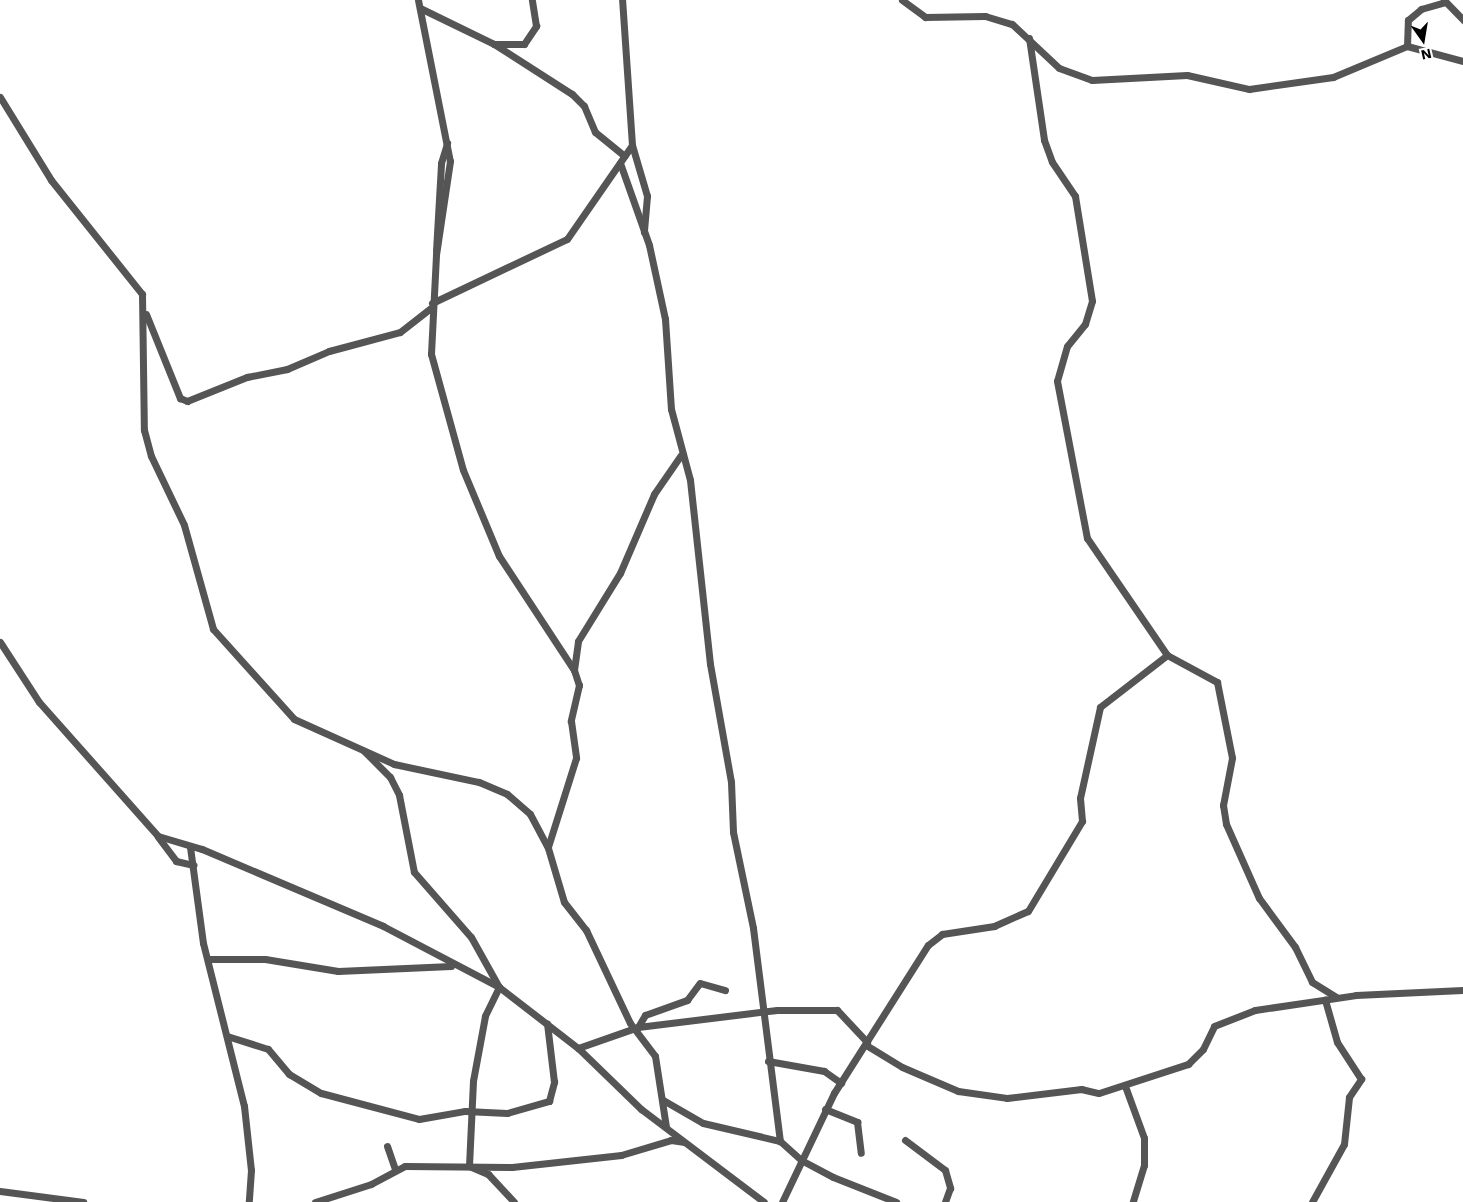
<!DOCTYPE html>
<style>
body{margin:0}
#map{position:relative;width:1463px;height:1202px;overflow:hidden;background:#fff;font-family:"Work Sans",sans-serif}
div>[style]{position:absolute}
.street>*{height:7px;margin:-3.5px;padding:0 3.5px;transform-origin:3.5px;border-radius:3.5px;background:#555}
span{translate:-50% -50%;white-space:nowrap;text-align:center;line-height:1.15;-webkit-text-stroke:4.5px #fff;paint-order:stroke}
.north{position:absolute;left:1398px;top:15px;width:50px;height:50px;-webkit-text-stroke:4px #fff;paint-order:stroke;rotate:167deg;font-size:14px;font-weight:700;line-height:20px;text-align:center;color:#000}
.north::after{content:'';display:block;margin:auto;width:18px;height:22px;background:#000;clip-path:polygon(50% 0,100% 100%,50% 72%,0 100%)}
</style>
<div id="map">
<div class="street">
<div style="left:418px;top:0;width:164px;rotate:78.8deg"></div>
<div style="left:450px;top:161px;width:95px;rotate:98.5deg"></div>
<div style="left:436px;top:255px;width:99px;rotate:92.9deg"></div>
<div style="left:431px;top:354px;width:120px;rotate:74.6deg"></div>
<div style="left:463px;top:470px;width:93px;rotate:67.3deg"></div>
<div style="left:499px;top:556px;width:136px;rotate:56.7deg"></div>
<div style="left:574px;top:670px;width:16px;rotate:72deg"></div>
<div style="left:579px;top:685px;width:37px;rotate:103deg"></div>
<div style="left:571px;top:721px;width:37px;rotate:82deg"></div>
<div style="left:576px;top:758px;width:93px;rotate:107.5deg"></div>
<div style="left:902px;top:0;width:29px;rotate:36deg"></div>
<div style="left:925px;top:17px;width:60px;rotate:-1deg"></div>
<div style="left:985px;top:16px;width:28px;rotate:17deg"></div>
<div style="left:1012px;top:24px;width:64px;rotate:43.1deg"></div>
<div style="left:1059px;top:68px;width:35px;rotate:20deg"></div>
<div style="left:1092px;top:80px;width:95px;rotate:-3deg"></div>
<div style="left:1187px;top:75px;width:64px;rotate:12.7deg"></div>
<div style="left:1249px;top:89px;width:85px;rotate:-8.1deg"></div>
<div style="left:1333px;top:77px;width:80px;rotate:-22.7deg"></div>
<div style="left:1407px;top:46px;width:58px;rotate:15deg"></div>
<div style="left:1444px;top:0;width:28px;rotate:46deg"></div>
<div style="left:420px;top:8px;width:82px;rotate:25.9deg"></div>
<div style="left:494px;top:44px;width:93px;rotate:32.7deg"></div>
<div style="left:572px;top:94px;width:17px;rotate:45deg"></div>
<div style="left:584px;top:106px;width:28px;rotate:67deg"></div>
<div style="left:595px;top:132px;width:38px;rotate:39deg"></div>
<div style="left:1029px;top:38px;width:103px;rotate:81.6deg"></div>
<div style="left:1044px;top:140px;width:23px;rotate:70deg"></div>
<div style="left:1052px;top:162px;width:41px;rotate:55.9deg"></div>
<div style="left:1075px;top:196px;width:106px;rotate:80.8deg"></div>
<div style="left:1092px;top:301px;width:24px;rotate:107deg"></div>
<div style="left:1085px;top:324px;width:28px;rotate:129deg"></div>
<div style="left:1067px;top:346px;width:36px;rotate:106deg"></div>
<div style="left:1057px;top:381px;width:160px;rotate:79.2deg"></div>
<div style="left:1087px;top:538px;width:142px;rotate:55.6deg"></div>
<div style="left:1167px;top:655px;width:57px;rotate:28.4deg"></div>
<div style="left:1217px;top:682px;width:77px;rotate:78.8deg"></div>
<div style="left:1232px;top:758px;width:48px;rotate:100.8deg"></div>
<div style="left:1223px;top:805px;width:19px;rotate:81deg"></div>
<div style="left:1226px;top:824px;width:81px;rotate:66deg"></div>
<div style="left:1259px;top:898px;width:61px;rotate:53.7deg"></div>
<div style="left:1295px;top:947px;width:39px;rotate:64deg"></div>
<div style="left:1312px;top:982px;width:28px;rotate:32deg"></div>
<div style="left:494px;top:44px;width:30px"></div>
<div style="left:524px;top:44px;width:22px;rotate:-56deg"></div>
<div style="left:536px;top:26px;width:26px;rotate:-99deg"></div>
<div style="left:1407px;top:46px;width:26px;rotate:-88deg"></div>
<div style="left:1408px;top:20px;width:17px;rotate:-40deg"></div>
<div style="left:1421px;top:9px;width:25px;rotate:-16deg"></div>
<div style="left:0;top:97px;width:97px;rotate:58.4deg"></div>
<div style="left:51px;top:180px;width:146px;rotate:51.4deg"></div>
<div style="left:142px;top:294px;width:136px;rotate:89.2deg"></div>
<div style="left:144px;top:430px;width:27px;rotate:75deg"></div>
<div style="left:151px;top:456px;width:76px;rotate:64.4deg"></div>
<div style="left:184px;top:525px;width:108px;rotate:74.4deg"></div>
<div style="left:213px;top:629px;width:121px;rotate:48deg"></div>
<div style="left:294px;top:719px;width:110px;rotate:24.2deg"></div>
<div style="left:394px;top:764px;width:87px;rotate:12deg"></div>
<div style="left:479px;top:782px;width:30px;rotate:23deg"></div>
<div style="left:507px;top:794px;width:30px;rotate:41deg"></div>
<div style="left:530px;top:814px;width:38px;rotate:62deg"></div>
<div style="left:548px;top:848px;width:56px;rotate:73.5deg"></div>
<div style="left:564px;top:902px;width:36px;rotate:52deg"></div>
<div style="left:586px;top:930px;width:103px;rotate:64.7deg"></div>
<div style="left:630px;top:1023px;width:41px;rotate:52.9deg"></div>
<div style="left:655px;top:1056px;width:72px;rotate:81.2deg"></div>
<div style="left:632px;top:145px;width:53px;rotate:73.6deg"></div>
<div style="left:647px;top:196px;width:36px;rotate:95deg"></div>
<div style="left:620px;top:163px;width:87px;rotate:70.5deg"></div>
<div style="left:649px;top:245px;width:76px;rotate:77.8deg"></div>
<div style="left:665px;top:319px;width:90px;rotate:86.2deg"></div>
<div style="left:671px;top:409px;width:73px;rotate:75deg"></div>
<div style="left:690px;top:480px;width:185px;rotate:83.8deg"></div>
<div style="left:710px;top:664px;width:120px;rotate:79.9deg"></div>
<div style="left:731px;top:782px;width:50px;rotate:87.7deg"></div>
<div style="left:733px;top:832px;width:98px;rotate:78.2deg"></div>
<div style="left:753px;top:928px;width:215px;rotate:82.8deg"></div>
<div style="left:436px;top:251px;width:88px;rotate:-86.7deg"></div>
<div style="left:441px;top:163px;width:21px;rotate:-73deg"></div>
<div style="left:432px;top:303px;width:149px;rotate:-25.4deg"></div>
<div style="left:567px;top:239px;width:114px;rotate:-55.3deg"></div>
<div style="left:632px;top:145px;width:145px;rotate:-93.9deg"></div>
<div style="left:146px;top:314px;width:91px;rotate:68deg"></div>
<div style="left:180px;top:398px;width:8px;rotate:23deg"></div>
<div style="left:187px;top:401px;width:65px;rotate:-21.8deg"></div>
<div style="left:247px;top:377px;width:41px;rotate:-11.3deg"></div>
<div style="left:287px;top:369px;width:46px;rotate:-23.2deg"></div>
<div style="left:329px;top:351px;width:73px;rotate:-15deg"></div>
<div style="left:400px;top:332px;width:41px;rotate:-38deg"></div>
<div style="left:0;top:642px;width:72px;rotate:57deg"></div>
<div style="left:39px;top:702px;width:179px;rotate:48.4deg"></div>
<div style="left:158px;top:836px;width:46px;rotate:16.5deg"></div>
<div style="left:202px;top:849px;width:197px;rotate:23deg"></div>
<div style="left:383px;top:926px;width:131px;rotate:27.7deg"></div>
<div style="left:499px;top:987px;width:100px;rotate:37.7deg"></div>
<div style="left:578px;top:1048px;width:88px;rotate:44.1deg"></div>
<div style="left:641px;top:1109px;width:154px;rotate:37.1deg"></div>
<div style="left:574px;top:670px;width:29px;rotate:-82deg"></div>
<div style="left:578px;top:641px;width:80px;rotate:-58.3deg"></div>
<div style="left:620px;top:573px;width:86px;rotate:-66.7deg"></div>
<div style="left:654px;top:494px;width:47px;rotate:-55.3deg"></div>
<div style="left:364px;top:751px;width:37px;rotate:45deg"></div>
<div style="left:390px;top:777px;width:20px;rotate:63deg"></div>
<div style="left:399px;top:795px;width:78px;rotate:79deg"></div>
<div style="left:414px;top:872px;width:86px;rotate:48.8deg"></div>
<div style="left:471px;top:937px;width:57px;rotate:60.8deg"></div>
<div style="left:499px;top:987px;width:32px;rotate:116deg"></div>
<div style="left:485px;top:1016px;width:66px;rotate:100.5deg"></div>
<div style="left:473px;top:1081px;width:85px;rotate:92.7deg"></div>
<div style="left:469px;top:1166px;width:21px;rotate:23deg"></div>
<div style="left:488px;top:1174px;width:38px;rotate:47deg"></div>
<div style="left:158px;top:837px;width:30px;rotate:53deg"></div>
<div style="left:176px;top:861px;width:18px;rotate:13deg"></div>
<div style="left:190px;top:847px;width:97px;rotate:82.3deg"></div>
<div style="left:203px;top:943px;width:168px;rotate:75.9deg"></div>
<div style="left:244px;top:1106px;width:64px;rotate:83.8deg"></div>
<div style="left:251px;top:1170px;width:32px;rotate:94deg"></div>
<div style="left:208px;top:959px;width:57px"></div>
<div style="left:265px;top:959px;width:74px;rotate:9.3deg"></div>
<div style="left:338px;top:971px;width:113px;rotate:-2.5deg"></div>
<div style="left:638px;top:1027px;width:14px;rotate:-60deg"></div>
<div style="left:645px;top:1015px;width:45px;rotate:-19.7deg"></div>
<div style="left:687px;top:1000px;width:21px;rotate:-53deg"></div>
<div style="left:700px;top:983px;width:26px;rotate:16deg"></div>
<div style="left:227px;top:1036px;width:43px;rotate:17.6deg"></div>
<div style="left:268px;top:1049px;width:33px;rotate:50deg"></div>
<div style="left:289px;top:1074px;width:37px;rotate:31deg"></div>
<div style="left:321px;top:1093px;width:101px;rotate:14.9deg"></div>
<div style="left:419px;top:1119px;width:47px;rotate:-9.9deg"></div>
<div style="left:465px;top:1111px;width:42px;rotate:2.7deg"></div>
<div style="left:507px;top:1113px;width:44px;rotate:-15.9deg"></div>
<div style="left:549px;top:1101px;width:20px;rotate:-75deg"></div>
<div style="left:554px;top:1082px;width:59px;rotate:-96.8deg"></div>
<div style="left:866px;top:1045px;width:42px;rotate:31.4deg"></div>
<div style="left:902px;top:1067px;width:61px;rotate:23.2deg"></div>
<div style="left:958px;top:1091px;width:49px;rotate:8.1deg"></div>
<div style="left:1007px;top:1098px;width:75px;rotate:-6.9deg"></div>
<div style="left:1081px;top:1089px;width:18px;rotate:13deg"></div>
<div style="left:1099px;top:1093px;width:94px;rotate:-18deg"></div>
<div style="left:1188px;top:1064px;width:21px;rotate:-45deg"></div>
<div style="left:1203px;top:1049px;width:25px;rotate:-64deg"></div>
<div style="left:1214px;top:1026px;width:44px;rotate:-21.3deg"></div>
<div style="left:1255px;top:1010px;width:102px;rotate:-8.4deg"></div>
<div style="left:1356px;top:995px;width:107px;rotate:-2.7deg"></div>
<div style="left:578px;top:1048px;width:64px;rotate:-19.3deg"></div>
<div style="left:638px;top:1027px;width:140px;rotate:-7deg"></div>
<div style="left:777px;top:1010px;width:60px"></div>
<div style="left:837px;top:1010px;width:44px;rotate:46.8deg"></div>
<div style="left:768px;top:1061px;width:57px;rotate:10.1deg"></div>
<div style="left:824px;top:1071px;width:21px;rotate:35deg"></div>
<div style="left:1125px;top:1086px;width:55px;rotate:69.9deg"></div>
<div style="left:1144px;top:1138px;width:27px;rotate:90deg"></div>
<div style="left:1144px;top:1165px;width:39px;rotate:107deg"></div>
<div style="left:663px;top:1100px;width:46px;rotate:29.9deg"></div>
<div style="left:703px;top:1123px;width:79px;rotate:13.2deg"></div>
<div style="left:780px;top:1141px;width:28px;rotate:42deg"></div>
<div style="left:801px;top:1160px;width:36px;rotate:28deg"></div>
<div style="left:833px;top:1177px;width:68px;rotate:21.6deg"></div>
<div style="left:825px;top:1109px;width:35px;rotate:22deg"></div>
<div style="left:857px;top:1122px;width:31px;rotate:83deg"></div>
<div style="left:905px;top:1140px;width:50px;rotate:36.9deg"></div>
<div style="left:945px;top:1170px;width:19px;rotate:74deg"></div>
<div style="left:950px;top:1188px;width:15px;rotate:110deg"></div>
<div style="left:387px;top:1146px;width:24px;rotate:71deg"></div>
<div style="left:0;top:1191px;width:84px;rotate:7.5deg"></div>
<div style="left:315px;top:1202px;width:59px;rotate:-17.8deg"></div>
<div style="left:371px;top:1184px;width:38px;rotate:-28deg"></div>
<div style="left:405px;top:1166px;width:107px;rotate:0.5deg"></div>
<div style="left:512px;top:1167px;width:110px;rotate:-6.3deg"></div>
<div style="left:621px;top:1155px;width:52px;rotate:-16.7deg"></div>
<div style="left:671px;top:1140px;width:12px;rotate:9deg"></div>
<div style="left:782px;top:1202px;width:121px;rotate:-64.5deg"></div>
<div style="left:834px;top:1093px;width:175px;rotate:-57.6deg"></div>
<div style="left:928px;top:945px;width:18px;rotate:-38deg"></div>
<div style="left:942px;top:934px;width:53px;rotate:-8.7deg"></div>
<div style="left:994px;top:926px;width:37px;rotate:-24deg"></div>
<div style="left:1028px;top:911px;width:105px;rotate:-59deg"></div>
<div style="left:1082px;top:821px;width:23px;rotate:-95deg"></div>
<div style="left:1080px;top:798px;width:93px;rotate:-77.6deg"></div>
<div style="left:1100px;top:707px;width:85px;rotate:-37.8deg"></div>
<div style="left:1312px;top:1202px;width:66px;rotate:-61.1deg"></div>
<div style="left:1344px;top:1144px;width:47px;rotate:-83.9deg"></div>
<div style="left:1349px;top:1097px;width:22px;rotate:-56deg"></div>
<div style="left:1361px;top:1079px;width:44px;rotate:-123deg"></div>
<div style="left:1337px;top:1042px;width:44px;rotate:-105.9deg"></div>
</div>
<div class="north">N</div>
</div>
